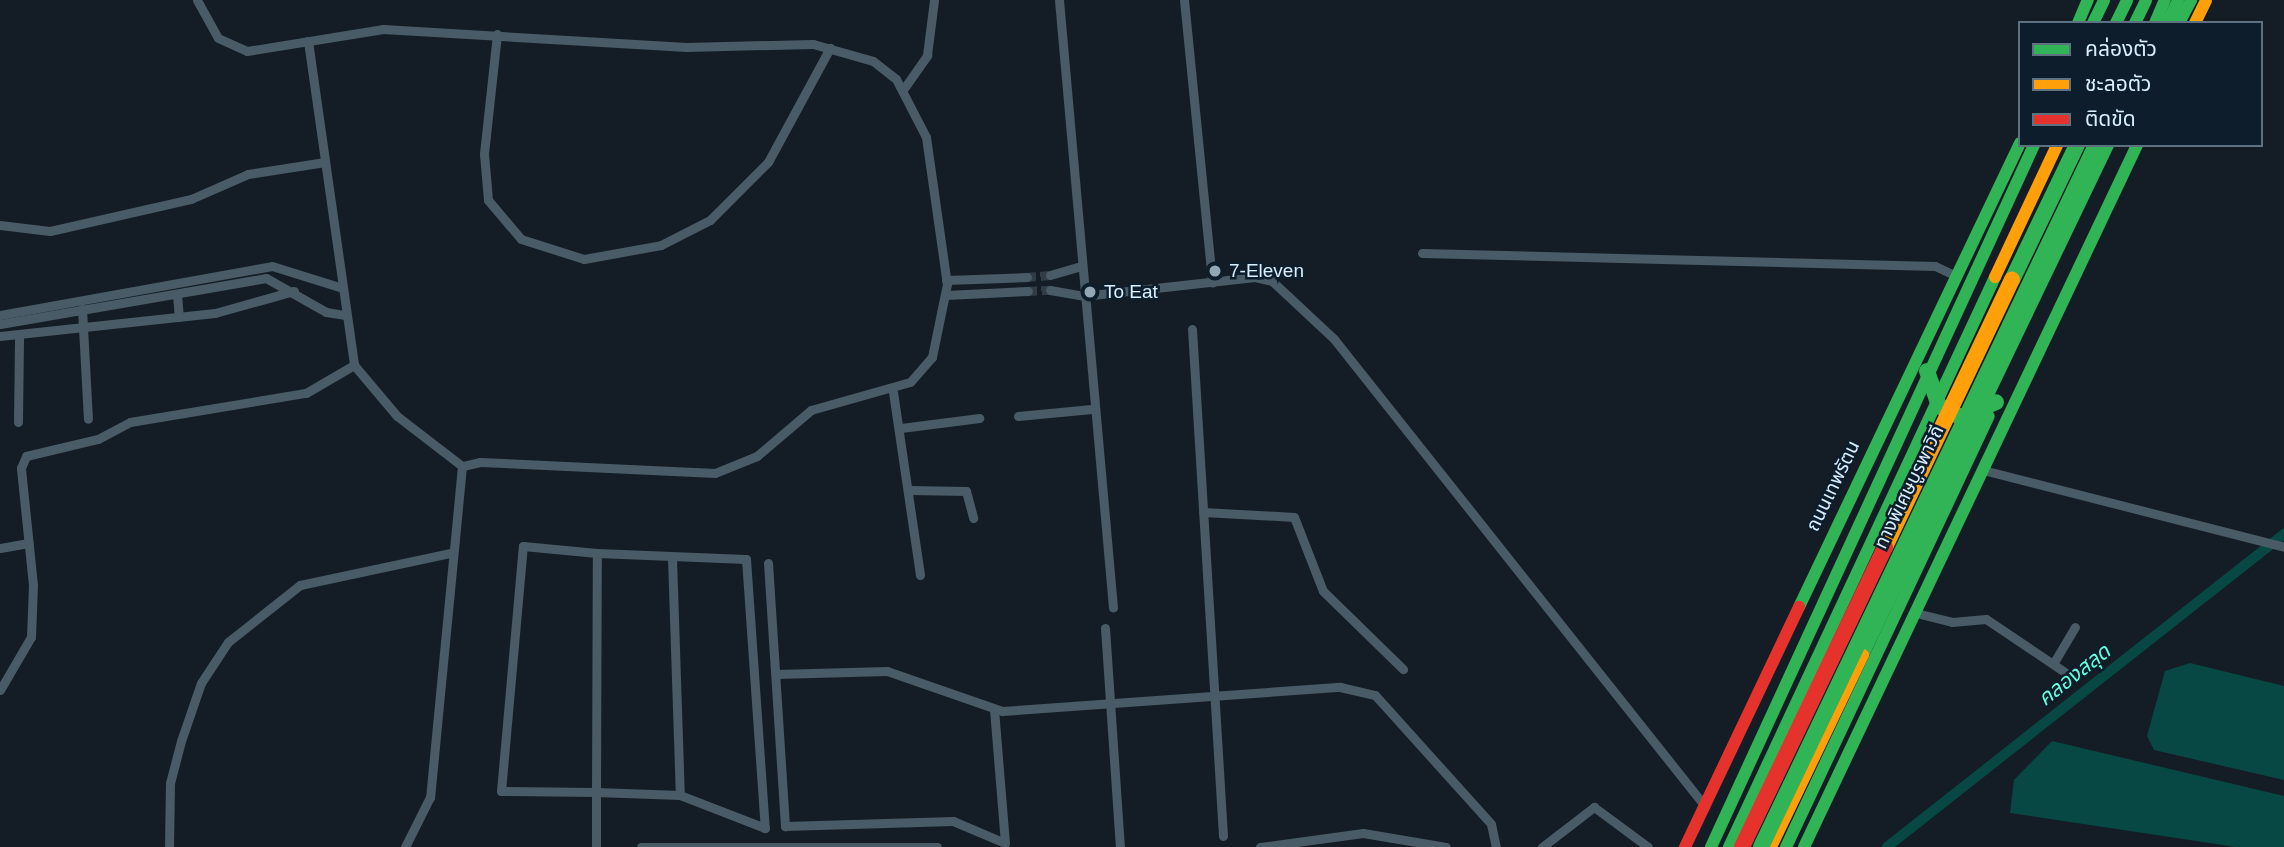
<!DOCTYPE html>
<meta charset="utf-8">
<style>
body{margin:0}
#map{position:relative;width:2284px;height:847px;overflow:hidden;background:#141d25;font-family:Arial,"Noto Sans Thai",sans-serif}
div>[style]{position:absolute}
.water>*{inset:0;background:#074845}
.canal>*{height:10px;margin:-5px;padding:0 5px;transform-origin:5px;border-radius:5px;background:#074845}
.street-tunnel>*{height:9px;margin-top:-4.5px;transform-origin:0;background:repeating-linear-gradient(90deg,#313c46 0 9px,transparent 0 13.5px)}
.street>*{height:9px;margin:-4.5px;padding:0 4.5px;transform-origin:4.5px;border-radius:4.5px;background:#495b66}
.fast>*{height:12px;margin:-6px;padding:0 6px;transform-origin:6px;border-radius:6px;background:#30b455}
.slow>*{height:12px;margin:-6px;padding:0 6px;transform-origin:6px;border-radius:6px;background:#ff9f0a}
.jam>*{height:12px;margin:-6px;padding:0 6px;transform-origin:6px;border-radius:6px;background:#e5322d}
.fast-bridge>*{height:16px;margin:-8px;padding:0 8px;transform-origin:8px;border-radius:8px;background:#30b455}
.slow-bridge>*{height:16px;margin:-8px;padding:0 8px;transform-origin:8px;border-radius:8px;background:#ff9f0a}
.jam-bridge>*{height:16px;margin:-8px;padding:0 8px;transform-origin:8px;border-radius:8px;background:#e5322d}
.dots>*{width:19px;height:19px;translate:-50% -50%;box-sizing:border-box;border:4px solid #0e1d2b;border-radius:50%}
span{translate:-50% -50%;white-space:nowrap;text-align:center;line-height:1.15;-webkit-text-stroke:5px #0e1d2b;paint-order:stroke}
.poi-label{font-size:19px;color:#d7efff}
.left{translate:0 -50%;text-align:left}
.street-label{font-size:19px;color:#d7efff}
.water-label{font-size:21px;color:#65ffdb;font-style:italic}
.legend{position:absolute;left:2018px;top:21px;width:245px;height:126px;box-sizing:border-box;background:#0e1d2b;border:2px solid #5e7180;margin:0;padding:9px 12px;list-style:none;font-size:21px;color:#d7efff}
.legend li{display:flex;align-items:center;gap:14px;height:35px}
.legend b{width:35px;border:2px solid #5e7180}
</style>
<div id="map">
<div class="water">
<div style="clip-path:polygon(2190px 663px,2284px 686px,2284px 780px,2154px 750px,2147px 736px,2165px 671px)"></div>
<div style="clip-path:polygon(2052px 741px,2284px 796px,2284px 847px,2236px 847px,2010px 813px,2014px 780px)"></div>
</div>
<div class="canal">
<div style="left:1887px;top:847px;width:506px;rotate:-38.25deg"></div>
</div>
<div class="street-tunnel">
<div style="left:1027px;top:277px;width:23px;rotate:-5deg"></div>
<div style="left:1028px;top:291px;width:22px;rotate:-3deg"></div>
</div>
<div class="street">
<div style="left:197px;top:0;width:43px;rotate:61.1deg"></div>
<div style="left:218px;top:38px;width:32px;rotate:24deg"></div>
<div style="left:247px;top:51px;width:138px;rotate:-9.2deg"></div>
<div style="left:383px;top:29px;width:304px;rotate:3.4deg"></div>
<div style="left:686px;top:47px;width:127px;rotate:-1.4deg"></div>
<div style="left:813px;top:44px;width:62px;rotate:15.8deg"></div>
<div style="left:873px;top:61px;width:29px;rotate:38deg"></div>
<div style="left:896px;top:79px;width:65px;rotate:62.7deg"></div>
<div style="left:926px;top:137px;width:148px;rotate:81.9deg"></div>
<div style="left:947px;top:284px;width:75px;rotate:101.6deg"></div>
<div style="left:932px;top:357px;width:33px;rotate:131deg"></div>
<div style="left:910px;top:382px;width:103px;rotate:164.2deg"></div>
<div style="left:811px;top:410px;width:71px;rotate:139.6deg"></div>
<div style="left:757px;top:456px;width:45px;rotate:158deg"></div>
<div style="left:715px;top:473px;width:235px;rotate:-177.3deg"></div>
<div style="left:480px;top:462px;width:18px;rotate:167deg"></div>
<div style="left:462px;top:466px;width:333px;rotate:95.5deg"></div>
<div style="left:430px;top:797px;width:56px;rotate:116.6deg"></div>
<div style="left:1059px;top:0;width:610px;rotate:84.92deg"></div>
<div style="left:1184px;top:0;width:284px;rotate:84.3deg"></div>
<div style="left:497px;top:34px;width:121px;rotate:96.2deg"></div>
<div style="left:484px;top:154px;width:46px;rotate:85deg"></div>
<div style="left:488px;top:200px;width:51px;rotate:49.8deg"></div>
<div style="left:521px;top:239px;width:66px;rotate:17.6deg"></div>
<div style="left:584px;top:259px;width:78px;rotate:-10.3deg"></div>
<div style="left:661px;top:245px;width:55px;rotate:-27deg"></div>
<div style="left:710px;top:220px;width:82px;rotate:-45deg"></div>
<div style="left:768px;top:162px;width:130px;rotate:-61.5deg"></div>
<div style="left:308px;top:41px;width:327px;rotate:81.9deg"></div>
<div style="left:354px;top:365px;width:67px;rotate:49.9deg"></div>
<div style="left:397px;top:416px;width:82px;rotate:37.6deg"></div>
<div style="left:905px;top:87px;width:39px;rotate:-55deg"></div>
<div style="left:927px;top:55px;width:55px;rotate:-82.7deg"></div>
<div style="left:0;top:225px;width:50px;rotate:6.8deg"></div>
<div style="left:50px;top:231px;width:145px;rotate:-12.8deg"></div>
<div style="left:191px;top:199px;width:62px;rotate:-23.7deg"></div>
<div style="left:248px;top:174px;width:78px;rotate:-8.9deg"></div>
<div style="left:1422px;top:253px;width:513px;rotate:1.45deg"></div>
<div style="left:1935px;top:266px;width:23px;rotate:25deg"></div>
<div style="left:1050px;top:275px;width:32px;rotate:-16deg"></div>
<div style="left:946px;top:280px;width:81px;rotate:-2.1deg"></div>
<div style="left:1050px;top:290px;width:34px;rotate:10deg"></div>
<div style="left:1083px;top:296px;width:173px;rotate:-6.3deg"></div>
<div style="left:1255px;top:277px;width:17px;rotate:13deg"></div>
<div style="left:1272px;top:281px;width:85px;rotate:43.1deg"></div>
<div style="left:1334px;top:339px;width:595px;rotate:51.55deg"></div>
<div style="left:177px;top:295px;width:22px;rotate:85deg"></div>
<div style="left:946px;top:295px;width:82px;rotate:-2.8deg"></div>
<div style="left:82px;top:309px;width:110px;rotate:86.9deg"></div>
<div style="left:0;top:315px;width:276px;rotate:-10.2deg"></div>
<div style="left:272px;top:266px;width:73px;rotate:17.4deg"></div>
<div style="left:0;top:324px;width:270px;rotate:-9.8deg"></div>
<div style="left:266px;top:278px;width:69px;rotate:29.5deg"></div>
<div style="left:326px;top:312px;width:20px;rotate:9deg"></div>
<div style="left:1192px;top:329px;width:508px;rotate:86.5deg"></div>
<div style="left:0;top:336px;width:216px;rotate:-6.1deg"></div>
<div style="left:215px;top:313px;width:82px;rotate:-15.6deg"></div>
<div style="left:893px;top:392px;width:185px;rotate:81.6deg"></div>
<div style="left:1018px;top:416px;width:74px;rotate:-5.4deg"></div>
<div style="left:18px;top:422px;width:86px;rotate:-89.3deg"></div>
<div style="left:901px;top:428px;width:79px;rotate:-7.3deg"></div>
<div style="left:1983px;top:470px;width:311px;rotate:14.3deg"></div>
<div style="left:909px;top:490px;width:57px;rotate:1deg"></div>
<div style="left:966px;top:491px;width:28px;rotate:75deg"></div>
<div style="left:1203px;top:512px;width:91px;rotate:3.1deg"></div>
<div style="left:1294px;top:517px;width:79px;rotate:68.6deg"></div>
<div style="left:1323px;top:591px;width:112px;rotate:44.3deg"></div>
<div style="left:0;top:548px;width:29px;rotate:-10deg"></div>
<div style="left:672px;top:558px;width:237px;rotate:88.1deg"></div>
<div style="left:768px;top:563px;width:264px;rotate:86.3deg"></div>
<div style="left:785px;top:826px;width:168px;rotate:-1.7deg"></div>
<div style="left:953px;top:821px;width:56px;rotate:22.9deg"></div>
<div style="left:1005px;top:843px;width:135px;rotate:-94.7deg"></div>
<div style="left:1916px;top:613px;width:37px;rotate:14deg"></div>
<div style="left:1952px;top:622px;width:34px;rotate:-5deg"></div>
<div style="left:1986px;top:619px;width:97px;rotate:34deg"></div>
<div style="left:1105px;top:628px;width:220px;rotate:86.1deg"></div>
<div style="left:2053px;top:664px;width:43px;rotate:-59.3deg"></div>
<div style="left:776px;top:674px;width:111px;rotate:-1.5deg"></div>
<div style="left:887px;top:671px;width:122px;rotate:19.2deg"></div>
<div style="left:1002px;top:711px;width:339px;rotate:-4.1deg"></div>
<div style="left:1340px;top:687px;width:36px;rotate:13deg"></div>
<div style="left:1375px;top:695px;width:173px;rotate:48deg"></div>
<div style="left:1491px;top:824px;width:24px;rotate:78deg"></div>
<div style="left:0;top:690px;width:61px;rotate:-59.7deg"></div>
<div style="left:31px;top:637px;width:52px;rotate:-87.8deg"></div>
<div style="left:33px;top:585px;width:118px;rotate:-95.9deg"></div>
<div style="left:21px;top:468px;width:13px;rotate:-67deg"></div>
<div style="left:26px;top:456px;width:74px;rotate:-13.3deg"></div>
<div style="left:98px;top:439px;width:36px;rotate:-28deg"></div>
<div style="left:130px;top:422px;width:178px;rotate:-9.4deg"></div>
<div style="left:306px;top:393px;width:56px;rotate:-30.3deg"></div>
<div style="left:169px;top:847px;width:64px;rotate:-89.1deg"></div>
<div style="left:170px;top:783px;width:43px;rotate:-75.3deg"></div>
<div style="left:181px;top:741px;width:61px;rotate:-71deg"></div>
<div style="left:201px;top:683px;width:49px;rotate:-56.6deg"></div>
<div style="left:228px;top:642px;width:92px;rotate:-38.4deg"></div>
<div style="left:300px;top:585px;width:153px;rotate:-12deg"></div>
<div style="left:596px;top:847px;width:55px;rotate:-90deg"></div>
<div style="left:596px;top:792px;width:239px;rotate:-89.8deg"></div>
<div style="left:597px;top:553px;width:149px;rotate:2.3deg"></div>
<div style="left:746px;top:559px;width:270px;rotate:86deg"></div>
<div style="left:765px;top:828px;width:91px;rotate:-158.8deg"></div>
<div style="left:680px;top:795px;width:84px;rotate:-178deg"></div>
<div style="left:596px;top:792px;width:95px;rotate:-179.4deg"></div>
<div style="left:501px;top:791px;width:246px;rotate:-84.9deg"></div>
<div style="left:523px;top:546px;width:74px;rotate:5.4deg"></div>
<div style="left:641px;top:847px;width:296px"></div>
<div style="left:1260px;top:847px;width:104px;rotate:-7.7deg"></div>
<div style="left:1363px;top:833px;width:84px;rotate:9.6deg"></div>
<div style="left:1542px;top:847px;width:66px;rotate:-37.6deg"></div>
<div style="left:1594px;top:807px;width:67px;rotate:36.5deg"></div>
</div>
<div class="fast">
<div style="left:2078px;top:23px;width:25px;rotate:-67deg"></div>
<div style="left:2093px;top:23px;width:25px;rotate:-64deg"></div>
<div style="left:2116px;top:23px;width:25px;rotate:-64deg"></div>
<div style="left:2135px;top:23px;width:25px;rotate:-64deg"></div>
<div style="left:2155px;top:23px;width:25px;rotate:-67deg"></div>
<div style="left:2167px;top:23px;width:25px;rotate:-64deg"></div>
<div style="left:2179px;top:23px;width:26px;rotate:-62deg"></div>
<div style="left:1799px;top:607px;width:514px;rotate:-64.53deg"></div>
<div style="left:1863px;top:655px;width:566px;rotate:-64.34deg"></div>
<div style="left:1711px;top:847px;width:773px;rotate:-65.29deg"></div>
<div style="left:1729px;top:847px;width:629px;rotate:-64.98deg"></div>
<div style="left:1786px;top:847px;width:476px;rotate:-64.8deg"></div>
<div style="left:1804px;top:847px;width:777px;rotate:-64.62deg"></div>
</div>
<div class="slow">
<div style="left:2195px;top:23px;width:25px;rotate:-64deg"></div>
<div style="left:1995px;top:277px;width:146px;rotate:-64.8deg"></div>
<div style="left:1771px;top:847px;width:213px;rotate:-64.4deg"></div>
</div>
<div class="jam">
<div style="left:1685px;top:847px;width:266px;rotate:-64.6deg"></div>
</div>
<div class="fast-bridge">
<div style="left:2012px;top:280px;width:150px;rotate:-64.3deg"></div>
<div style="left:1927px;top:371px;width:37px;rotate:71deg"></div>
<div style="left:1939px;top:406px;width:25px;rotate:27deg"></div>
<div style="left:1961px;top:417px;width:38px;rotate:-23deg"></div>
<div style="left:1761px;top:847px;width:778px;rotate:-64.49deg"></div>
</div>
<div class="slow-bridge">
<div style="left:1885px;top:547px;width:296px;rotate:-64.6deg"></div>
</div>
<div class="jam-bridge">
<div style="left:1742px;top:847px;width:332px;rotate:-64.5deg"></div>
</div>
<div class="dots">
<div style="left:1215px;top:271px;background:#93a6b3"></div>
<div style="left:1090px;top:292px;background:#93a6b3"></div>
</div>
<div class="poi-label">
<span class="left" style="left:1229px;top:271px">7-Eleven</span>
<span class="left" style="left:1104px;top:292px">To Eat</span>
</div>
<div class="street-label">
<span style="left:1833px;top:486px;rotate:-64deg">ถนนเทพรัตน</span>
<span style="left:1909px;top:487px;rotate:-64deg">ทางพิเศษบูรพาวิถี</span>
</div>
<div class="water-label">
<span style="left:2074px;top:675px;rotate:-38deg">คลองสลุด</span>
</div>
<ul class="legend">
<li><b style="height:9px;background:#30b455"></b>คล่องตัว</li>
<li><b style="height:9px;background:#ff9f0a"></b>ชะลอตัว</li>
<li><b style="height:9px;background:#e5322d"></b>ติดขัด</li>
</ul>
</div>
